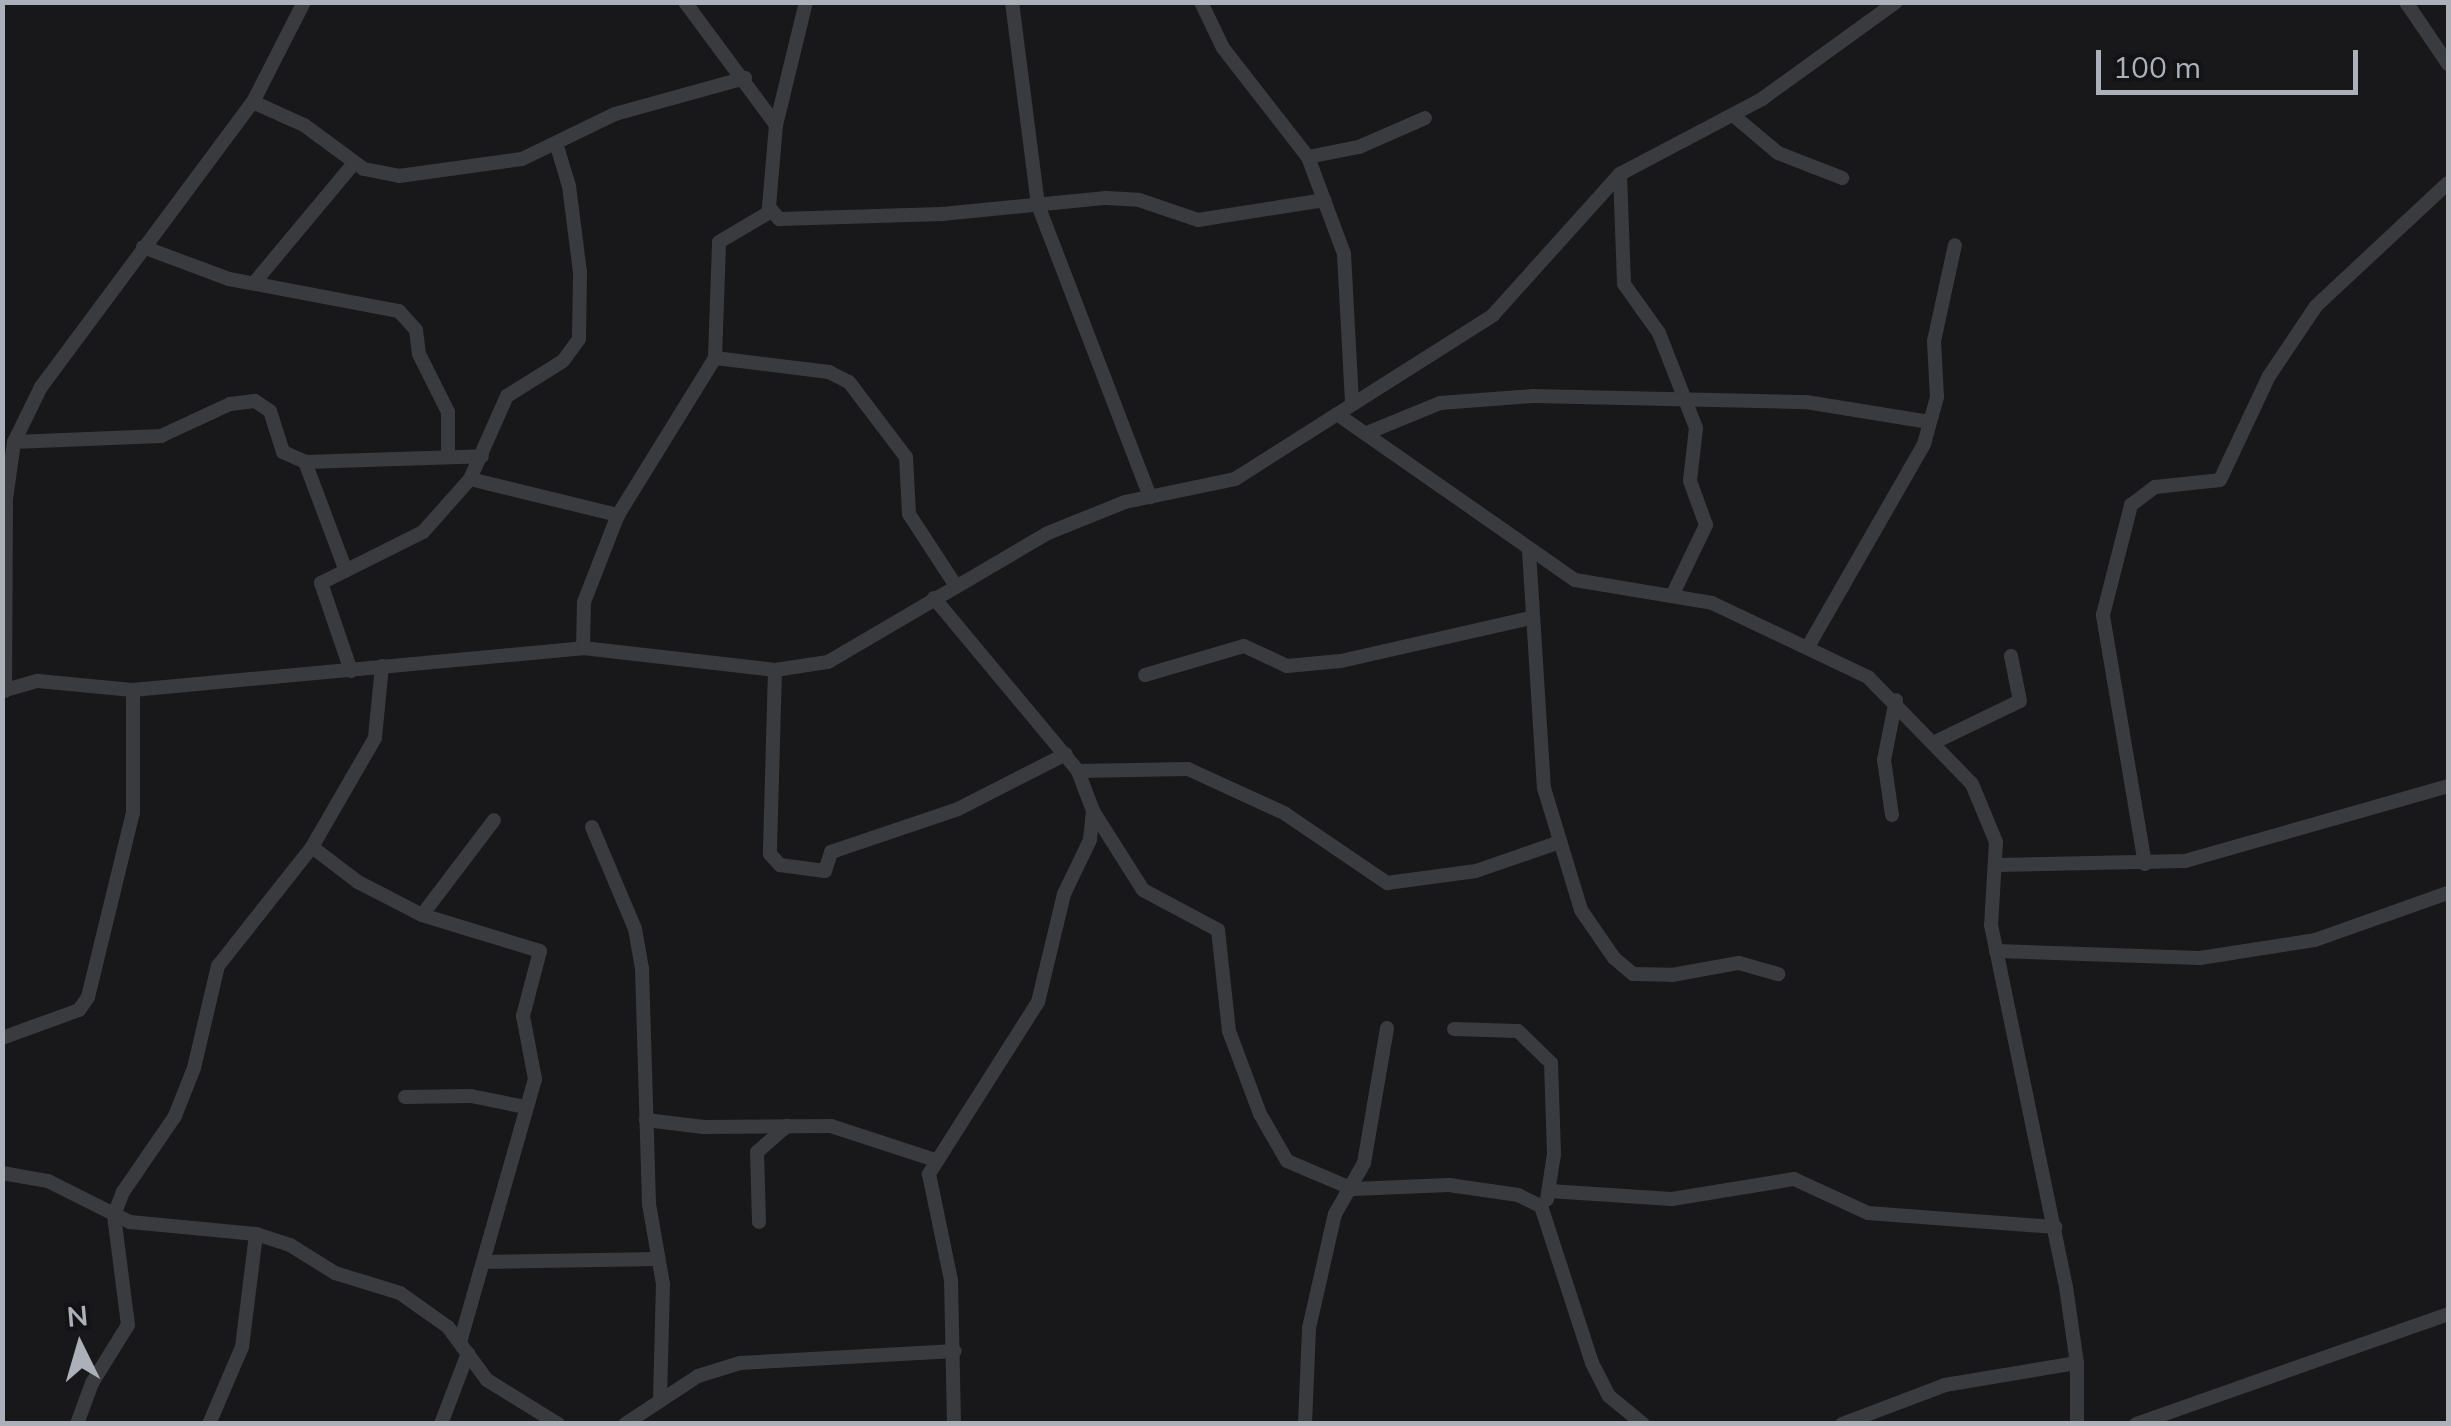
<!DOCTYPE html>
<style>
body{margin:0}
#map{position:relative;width:2451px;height:1426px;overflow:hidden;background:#18181a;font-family:Mulish,sans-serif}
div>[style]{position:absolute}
.street>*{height:14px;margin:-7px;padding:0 7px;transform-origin:7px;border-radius:7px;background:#3a3b3f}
span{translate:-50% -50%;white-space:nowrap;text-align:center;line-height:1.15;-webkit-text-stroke:8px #131315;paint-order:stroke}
.frame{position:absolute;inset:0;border:5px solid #acb1b9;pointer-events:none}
.north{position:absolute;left:30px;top:1296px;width:100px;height:100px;-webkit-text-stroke:8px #131315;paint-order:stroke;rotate:355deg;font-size:28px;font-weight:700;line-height:40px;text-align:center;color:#acb1b9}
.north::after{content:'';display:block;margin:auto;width:35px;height:45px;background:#acb1b9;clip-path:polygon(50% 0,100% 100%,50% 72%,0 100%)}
.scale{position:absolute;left:2096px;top:50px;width:262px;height:45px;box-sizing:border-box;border:5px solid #acb1b9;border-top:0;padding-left:12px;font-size:30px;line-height:35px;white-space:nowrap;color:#acb1b9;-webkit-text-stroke:8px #131315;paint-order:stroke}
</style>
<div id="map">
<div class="street">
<div style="left:685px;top:2px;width:153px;rotate:53.5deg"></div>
<div style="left:776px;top:125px;width:82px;rotate:94.9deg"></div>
<div style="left:769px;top:207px;width:16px;rotate:50deg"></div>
<div style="left:779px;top:219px;width:163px;rotate:-1.8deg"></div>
<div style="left:942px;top:214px;width:165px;rotate:-5.6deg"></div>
<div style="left:1106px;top:198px;width:33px;rotate:3deg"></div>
<div style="left:1139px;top:200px;width:62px;rotate:18.7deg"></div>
<div style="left:1198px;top:220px;width:128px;rotate:-9deg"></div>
<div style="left:1012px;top:2px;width:205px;rotate:82.7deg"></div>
<div style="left:1038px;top:205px;width:313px;rotate:69deg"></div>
<div style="left:1201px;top:2px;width:51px;rotate:64.4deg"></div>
<div style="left:1223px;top:48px;width:138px;rotate:52.1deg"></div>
<div style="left:1308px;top:157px;width:103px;rotate:69.6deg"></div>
<div style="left:1344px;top:254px;width:147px;rotate:86.9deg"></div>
<div style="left:2406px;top:2px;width:75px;rotate:55.9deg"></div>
<div style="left:253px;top:102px;width:56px;rotate:24.3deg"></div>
<div style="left:304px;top:125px;width:74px;rotate:36.3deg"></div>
<div style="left:364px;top:169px;width:36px;rotate:11deg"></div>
<div style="left:399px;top:176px;width:124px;rotate:-7.9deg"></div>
<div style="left:522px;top:159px;width:103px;rotate:-25.8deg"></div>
<div style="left:615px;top:114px;width:135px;rotate:-15.5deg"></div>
<div style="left:1734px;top:116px;width:57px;rotate:40.1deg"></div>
<div style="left:1778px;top:153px;width:69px;rotate:21.3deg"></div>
<div style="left:776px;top:125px;width:127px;rotate:-76.3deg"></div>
<div style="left:1308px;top:157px;width:52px;rotate:-11.1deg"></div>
<div style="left:1359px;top:147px;width:72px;rotate:-23.7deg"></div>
<div style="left:1620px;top:174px;width:110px;rotate:87.9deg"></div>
<div style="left:1624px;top:284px;width:60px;rotate:54.5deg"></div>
<div style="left:1659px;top:333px;width:102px;rotate:68.7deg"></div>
<div style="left:1696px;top:428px;width:53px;rotate:96.5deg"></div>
<div style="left:1690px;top:481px;width:47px;rotate:70deg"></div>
<div style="left:1706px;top:525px;width:79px;rotate:115.6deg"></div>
<div style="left:143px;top:247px;width:92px;rotate:20.4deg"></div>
<div style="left:229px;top:279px;width:173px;rotate:10.7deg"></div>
<div style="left:399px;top:311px;width:25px;rotate:48deg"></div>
<div style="left:416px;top:330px;width:24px;rotate:83deg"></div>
<div style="left:419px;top:354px;width:65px;rotate:63.4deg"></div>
<div style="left:448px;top:412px;width:41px;rotate:90deg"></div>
<div style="left:254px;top:283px;width:156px;rotate:-50.2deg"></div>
<div style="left:715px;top:358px;width:115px;rotate:7deg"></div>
<div style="left:829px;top:372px;width:22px;rotate:27deg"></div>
<div style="left:849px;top:382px;width:94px;rotate:52.8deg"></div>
<div style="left:906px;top:457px;width:57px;rotate:87deg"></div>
<div style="left:909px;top:514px;width:82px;rotate:56.9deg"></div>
<div style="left:1337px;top:414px;width:290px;rotate:34.9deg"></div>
<div style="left:1575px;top:580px;width:139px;rotate:9.5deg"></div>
<div style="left:1712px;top:603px;width:173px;rotate:25.4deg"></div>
<div style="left:1868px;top:677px;width:149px;rotate:45.8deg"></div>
<div style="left:1972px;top:784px;width:63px;rotate:67.5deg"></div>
<div style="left:1996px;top:842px;width:83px;rotate:93.4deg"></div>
<div style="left:1991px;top:925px;width:370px;rotate:78.3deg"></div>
<div style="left:2066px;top:1287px;width:77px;rotate:81.8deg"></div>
<div style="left:2077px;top:1363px;width:61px;rotate:90deg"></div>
<div style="left:1367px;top:433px;width:79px;rotate:-22.3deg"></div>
<div style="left:1440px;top:403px;width:93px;rotate:-4.3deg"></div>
<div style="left:1533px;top:396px;width:273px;rotate:1.3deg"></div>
<div style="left:1806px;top:402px;width:125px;rotate:9.2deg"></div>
<div style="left:14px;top:442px;width:147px;rotate:-2.3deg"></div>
<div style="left:161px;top:436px;width:76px;rotate:-24.9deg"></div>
<div style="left:230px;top:404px;width:25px;rotate:-7deg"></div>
<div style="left:255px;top:401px;width:18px;rotate:34deg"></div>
<div style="left:270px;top:411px;width:43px;rotate:72.4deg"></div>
<div style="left:283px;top:452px;width:24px;rotate:24deg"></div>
<div style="left:305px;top:462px;width:177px;rotate:-1.9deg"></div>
<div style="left:305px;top:462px;width:116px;rotate:69.4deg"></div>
<div style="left:470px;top:479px;width:152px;rotate:13.7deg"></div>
<div style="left:1529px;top:551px;width:237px;rotate:86.4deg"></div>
<div style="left:1544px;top:788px;width:127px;rotate:73.1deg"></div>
<div style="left:1581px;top:910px;width:58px;rotate:55.5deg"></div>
<div style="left:1614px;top:958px;width:25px;rotate:40deg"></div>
<div style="left:1633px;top:974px;width:39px;rotate:1deg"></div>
<div style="left:1672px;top:975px;width:68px;rotate:-10.2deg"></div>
<div style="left:1739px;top:963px;width:41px;rotate:15.8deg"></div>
<div style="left:934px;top:598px;width:225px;rotate:50.2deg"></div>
<div style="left:1078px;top:771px;width:43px;rotate:69.4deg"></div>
<div style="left:1093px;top:811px;width:29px;rotate:96deg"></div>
<div style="left:1090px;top:840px;width:60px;rotate:115.7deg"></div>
<div style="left:1064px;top:894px;width:111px;rotate:103.5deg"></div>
<div style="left:1038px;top:1002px;width:204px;rotate:122.4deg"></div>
<div style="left:929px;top:1174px;width:108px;rotate:78.3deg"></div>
<div style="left:951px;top:1280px;width:144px;rotate:88.8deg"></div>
<div style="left:1809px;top:645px;width:232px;rotate:-60.2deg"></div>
<div style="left:1924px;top:444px;width:49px;rotate:-74.5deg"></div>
<div style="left:1937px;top:397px;width:56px;rotate:-93.1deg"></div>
<div style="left:1934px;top:341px;width:98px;rotate:-77.7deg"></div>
<div style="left:583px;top:648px;width:46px;rotate:-88.8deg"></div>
<div style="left:584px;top:602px;width:93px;rotate:-68.7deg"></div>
<div style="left:618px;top:515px;width:185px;rotate:-58.3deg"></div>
<div style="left:715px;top:358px;width:116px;rotate:-88deg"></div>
<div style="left:719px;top:242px;width:59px;rotate:-30.5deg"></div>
<div style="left:382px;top:666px;width:72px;rotate:95.6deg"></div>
<div style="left:375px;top:738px;width:126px;rotate:120deg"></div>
<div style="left:312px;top:847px;width:58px;rotate:37.3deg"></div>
<div style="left:358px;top:882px;width:72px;rotate:27.3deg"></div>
<div style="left:422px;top:915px;width:123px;rotate:17deg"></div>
<div style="left:540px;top:951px;width:67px;rotate:104.7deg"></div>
<div style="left:523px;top:1016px;width:64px;rotate:79.2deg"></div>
<div style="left:535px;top:1079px;width:273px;rotate:105.9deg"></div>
<div style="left:775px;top:670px;width:184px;rotate:91.6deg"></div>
<div style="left:770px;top:854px;width:15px;rotate:48deg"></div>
<div style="left:780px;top:865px;width:45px;rotate:7.6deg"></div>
<div style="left:825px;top:871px;width:20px;rotate:-72deg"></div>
<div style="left:831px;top:852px;width:134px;rotate:-18.7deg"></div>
<div style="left:958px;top:809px;width:121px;rotate:-27deg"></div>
<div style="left:351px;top:671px;width:93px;rotate:-108.8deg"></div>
<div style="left:321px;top:583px;width:114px;rotate:-26.6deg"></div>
<div style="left:423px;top:532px;width:71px;rotate:-48.4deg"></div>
<div style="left:470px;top:479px;width:91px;rotate:-66deg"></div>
<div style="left:507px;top:396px;width:66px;rotate:-32deg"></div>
<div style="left:563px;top:361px;width:27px;rotate:-54deg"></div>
<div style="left:579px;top:339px;width:67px;rotate:-89.1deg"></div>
<div style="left:580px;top:272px;width:87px;rotate:-97.3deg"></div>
<div style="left:569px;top:186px;width:45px;rotate:-106.8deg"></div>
<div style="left:1145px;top:675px;width:103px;rotate:-16.3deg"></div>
<div style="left:1244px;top:646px;width:47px;rotate:24.9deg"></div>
<div style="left:1287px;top:666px;width:54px;rotate:-5.3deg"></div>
<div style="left:1341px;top:661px;width:195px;rotate:-12.8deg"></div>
<div style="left:2px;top:691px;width:37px;rotate:-16deg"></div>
<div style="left:38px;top:681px;width:95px;rotate:5.4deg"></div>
<div style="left:133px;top:690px;width:452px;rotate:-5.3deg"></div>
<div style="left:583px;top:648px;width:193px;rotate:6.5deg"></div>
<div style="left:775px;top:670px;width:54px;rotate:-8.6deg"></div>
<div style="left:828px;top:662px;width:255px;rotate:-30.4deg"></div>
<div style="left:1048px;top:533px;width:83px;rotate:-21.9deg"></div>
<div style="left:1125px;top:502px;width:112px;rotate:-11.8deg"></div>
<div style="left:1235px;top:479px;width:306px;rotate:-32.4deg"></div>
<div style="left:1493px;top:315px;width:190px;rotate:-48deg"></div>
<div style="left:1620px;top:174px;width:161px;rotate:-27.8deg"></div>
<div style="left:1762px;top:99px;width:165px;rotate:-35.9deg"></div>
<div style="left:5px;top:691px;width:192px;rotate:-89.7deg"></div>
<div style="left:6px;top:499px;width:58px;rotate:-82deg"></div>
<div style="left:14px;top:442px;width:61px;rotate:-63.9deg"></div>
<div style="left:41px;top:387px;width:355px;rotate:-53.4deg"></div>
<div style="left:253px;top:102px;width:112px;rotate:-63deg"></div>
<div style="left:1935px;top:742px;width:94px;rotate:-25.8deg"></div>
<div style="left:2020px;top:701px;width:46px;rotate:-101.3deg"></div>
<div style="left:1078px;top:771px;width:110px;rotate:-1deg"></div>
<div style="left:1188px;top:769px;width:106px;rotate:24.6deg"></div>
<div style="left:1284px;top:813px;width:125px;rotate:34.2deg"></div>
<div style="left:1387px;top:883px;width:90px;rotate:-7.7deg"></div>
<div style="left:1476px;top:871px;width:86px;rotate:-19.1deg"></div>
<div style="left:1093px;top:811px;width:93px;rotate:57.7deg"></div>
<div style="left:1143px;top:890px;width:85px;rotate:28.1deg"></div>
<div style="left:1218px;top:930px;width:102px;rotate:83.8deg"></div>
<div style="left:1229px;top:1031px;width:89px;rotate:69.5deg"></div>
<div style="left:1260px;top:1114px;width:54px;rotate:60.1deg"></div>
<div style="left:1287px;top:1161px;width:72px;rotate:23deg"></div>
<div style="left:1353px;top:1189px;width:96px;rotate:-2.4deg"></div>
<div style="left:1449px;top:1185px;width:70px;rotate:8.2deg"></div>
<div style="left:1518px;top:1195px;width:25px;rotate:26deg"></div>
<div style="left:1541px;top:1206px;width:165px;rotate:72deg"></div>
<div style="left:1592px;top:1363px;width:37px;rotate:63deg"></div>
<div style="left:1609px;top:1396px;width:44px;rotate:39.5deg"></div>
<div style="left:1892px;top:815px;width:56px;rotate:-98.3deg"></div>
<div style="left:1884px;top:760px;width:61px;rotate:-78.7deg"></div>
<div style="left:592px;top:827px;width:111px;rotate:67.1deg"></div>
<div style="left:635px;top:929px;width:40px;rotate:80deg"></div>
<div style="left:642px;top:968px;width:236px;rotate:88.3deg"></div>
<div style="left:649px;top:1204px;width:81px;rotate:80.1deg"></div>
<div style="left:663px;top:1284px;width:114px;rotate:91.5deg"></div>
<div style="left:2145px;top:864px;width:253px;rotate:-99.6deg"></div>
<div style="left:2103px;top:615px;width:114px;rotate:-75.7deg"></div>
<div style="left:2131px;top:505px;width:30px;rotate:-37deg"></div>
<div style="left:2155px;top:487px;width:65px;rotate:-6.1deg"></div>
<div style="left:2220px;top:480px;width:115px;rotate:-64.8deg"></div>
<div style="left:2269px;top:376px;width:84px;rotate:-56.1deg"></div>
<div style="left:2316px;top:306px;width:180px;rotate:-43deg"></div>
<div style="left:1996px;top:865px;width:189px;rotate:-1.2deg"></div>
<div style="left:2185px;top:861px;width:273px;rotate:-15.9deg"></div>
<div style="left:422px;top:915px;width:119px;rotate:-52.8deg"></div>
<div style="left:1996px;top:951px;width:204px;rotate:2deg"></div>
<div style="left:2200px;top:958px;width:116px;rotate:-8.9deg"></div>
<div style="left:2315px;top:940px;width:141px;rotate:-19.5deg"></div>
<div style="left:1454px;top:1029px;width:64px;rotate:1.8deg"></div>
<div style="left:1518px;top:1031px;width:46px;rotate:44.1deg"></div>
<div style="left:1551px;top:1063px;width:91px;rotate:88.1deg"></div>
<div style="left:1554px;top:1154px;width:46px;rotate:98.8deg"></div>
<div style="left:2px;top:1038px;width:82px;rotate:-20deg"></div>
<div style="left:79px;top:1010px;width:16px;rotate:-55deg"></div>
<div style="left:88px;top:997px;width:189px;rotate:-76.3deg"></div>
<div style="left:133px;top:813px;width:123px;rotate:-90deg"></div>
<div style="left:405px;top:1097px;width:66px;rotate:-0.9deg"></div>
<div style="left:471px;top:1096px;width:55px;rotate:11.5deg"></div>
<div style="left:646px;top:1120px;width:58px;rotate:6.9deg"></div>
<div style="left:704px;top:1127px;width:127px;rotate:-0.5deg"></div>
<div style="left:831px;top:1126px;width:109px;rotate:18.1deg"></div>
<div style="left:2px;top:1173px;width:47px;rotate:9.9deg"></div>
<div style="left:48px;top:1181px;width:92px;rotate:26.6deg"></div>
<div style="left:130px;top:1222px;width:127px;rotate:5.4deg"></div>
<div style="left:256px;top:1234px;width:36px;rotate:18deg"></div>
<div style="left:290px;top:1245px;width:53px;rotate:31.9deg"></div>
<div style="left:335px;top:1273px;width:68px;rotate:17.1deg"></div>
<div style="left:400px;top:1293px;width:59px;rotate:35.3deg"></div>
<div style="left:448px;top:1327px;width:66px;rotate:53.7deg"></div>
<div style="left:487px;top:1380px;width:84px;rotate:31.8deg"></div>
<div style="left:1549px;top:1191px;width:123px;rotate:3.7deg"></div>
<div style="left:1672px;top:1199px;width:124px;rotate:-9.3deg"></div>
<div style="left:1794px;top:1179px;width:81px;rotate:24.7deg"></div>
<div style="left:1868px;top:1213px;width:188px;rotate:4.3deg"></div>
<div style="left:759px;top:1222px;width:70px;rotate:-91.6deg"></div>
<div style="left:757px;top:1152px;width:40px;rotate:-41deg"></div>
<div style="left:484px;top:1262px;width:174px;rotate:-1deg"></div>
<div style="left:77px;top:1424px;width:44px;rotate:-69.9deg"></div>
<div style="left:92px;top:1383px;width:68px;rotate:-58.2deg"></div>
<div style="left:128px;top:1325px;width:111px;rotate:-97.3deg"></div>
<div style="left:114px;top:1215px;width:25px;rotate:-69deg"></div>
<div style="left:123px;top:1192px;width:92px;rotate:-55.6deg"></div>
<div style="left:175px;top:1116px;width:52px;rotate:-68.4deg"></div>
<div style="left:194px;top:1068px;width:105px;rotate:-76.8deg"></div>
<div style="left:218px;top:966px;width:152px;rotate:-51.7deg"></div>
<div style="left:209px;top:1424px;width:84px;rotate:-66.8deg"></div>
<div style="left:242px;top:1347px;width:114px;rotate:-82.9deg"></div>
<div style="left:441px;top:1424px;width:76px;rotate:-69.2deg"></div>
<div style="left:625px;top:1424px;width:87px;rotate:-33.3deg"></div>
<div style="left:698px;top:1376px;width:44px;rotate:-17.2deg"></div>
<div style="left:740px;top:1363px;width:215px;rotate:-3.2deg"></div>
<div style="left:1305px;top:1424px;width:96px;rotate:-87.6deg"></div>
<div style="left:1309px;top:1328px;width:117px;rotate:-77.2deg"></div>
<div style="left:1335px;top:1214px;width:59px;rotate:-60.4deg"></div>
<div style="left:1364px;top:1163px;width:137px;rotate:-80.3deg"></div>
<div style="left:1842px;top:1424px;width:110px;rotate:-20.7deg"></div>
<div style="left:1945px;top:1385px;width:134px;rotate:-9.5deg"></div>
<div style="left:2136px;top:1424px;width:331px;rotate:-19.4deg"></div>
</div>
<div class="frame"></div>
<div class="north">N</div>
<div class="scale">100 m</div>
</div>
